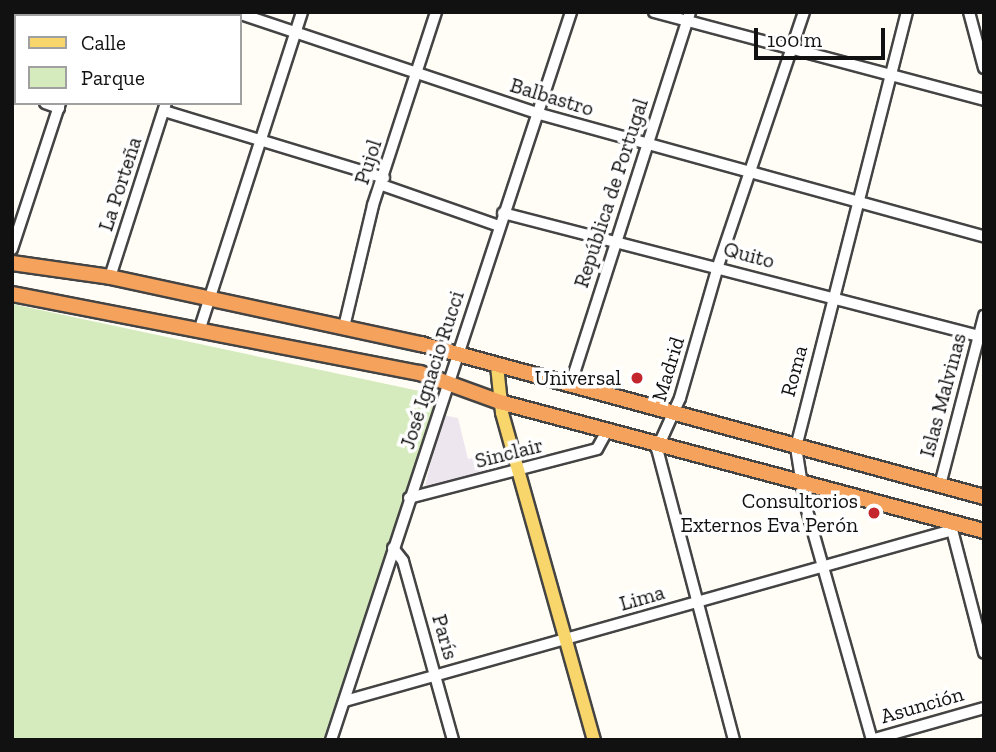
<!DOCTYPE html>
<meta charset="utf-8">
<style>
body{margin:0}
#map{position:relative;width:996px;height:752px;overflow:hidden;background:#fffdf5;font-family:"Zilla Slab",serif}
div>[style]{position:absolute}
.industrial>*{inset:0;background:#eee6ef}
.green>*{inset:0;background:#d5ebbd}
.roads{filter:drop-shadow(2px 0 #444) drop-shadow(-2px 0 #444) drop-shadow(0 2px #444) drop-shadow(0 -2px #444)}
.minor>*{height:10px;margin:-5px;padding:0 5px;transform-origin:5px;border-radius:5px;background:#fff}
.major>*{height:12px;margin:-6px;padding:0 6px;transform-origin:6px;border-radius:6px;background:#f9d66b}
.highway>*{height:14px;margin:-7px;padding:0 7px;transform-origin:7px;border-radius:7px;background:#f5a25d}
.dots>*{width:19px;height:19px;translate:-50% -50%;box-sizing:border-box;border:4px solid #fff;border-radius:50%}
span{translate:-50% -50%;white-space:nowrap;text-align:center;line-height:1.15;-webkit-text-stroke:7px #fff;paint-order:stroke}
.street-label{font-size:21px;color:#111}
.poi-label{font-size:21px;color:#111}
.right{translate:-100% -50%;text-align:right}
.frame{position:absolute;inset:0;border:14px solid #111;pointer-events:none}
.legend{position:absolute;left:14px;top:14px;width:228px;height:91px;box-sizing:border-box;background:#fff;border:2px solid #a0a0a0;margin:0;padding:9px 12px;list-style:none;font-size:21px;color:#111}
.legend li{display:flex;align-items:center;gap:14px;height:35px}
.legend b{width:35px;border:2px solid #a0a0a0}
.scale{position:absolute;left:754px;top:28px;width:131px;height:32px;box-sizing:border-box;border:4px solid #111;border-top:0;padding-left:9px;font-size:21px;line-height:24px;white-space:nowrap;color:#111;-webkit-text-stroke:5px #fff;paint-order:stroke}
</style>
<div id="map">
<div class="industrial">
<div style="clip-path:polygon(442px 415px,458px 418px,468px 459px,501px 451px,505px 467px,425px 486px)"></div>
</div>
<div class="green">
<div style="clip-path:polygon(12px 304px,438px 395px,323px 740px,12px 740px)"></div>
</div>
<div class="roads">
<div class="minor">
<div style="left:235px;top:12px;width:317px;rotate:18.5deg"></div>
<div style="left:536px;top:113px;width:465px;rotate:15.4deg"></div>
<div style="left:654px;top:12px;width:342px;rotate:14.9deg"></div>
<div style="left:969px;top:12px;width:58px;rotate:75deg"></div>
<div style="left:89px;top:16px;width:4px;rotate:-76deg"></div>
<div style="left:196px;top:16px;width:4px;rotate:-63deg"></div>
<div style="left:12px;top:93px;width:4px;rotate:14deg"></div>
<div style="left:45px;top:103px;width:15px;rotate:20deg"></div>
<div style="left:164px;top:111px;width:230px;rotate:16.9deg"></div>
<div style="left:382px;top:185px;width:124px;rotate:19.3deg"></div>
<div style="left:503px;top:213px;width:497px;rotate:14.5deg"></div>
<div style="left:12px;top:249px;width:154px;rotate:-71.8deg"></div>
<div style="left:110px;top:277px;width:183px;rotate:-72.2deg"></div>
<div style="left:344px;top:327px;width:125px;rotate:-76.6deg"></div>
<div style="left:373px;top:205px;width:203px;rotate:-71.9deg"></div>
<div style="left:200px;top:328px;width:332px;rotate:-72.1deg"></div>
<div style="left:570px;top:386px;width:393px;rotate:-72.2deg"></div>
<div style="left:940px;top:485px;width:175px;rotate:-75.4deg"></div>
<div style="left:409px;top:498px;width:194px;rotate:-14.6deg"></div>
<div style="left:597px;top:449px;width:21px;rotate:-61deg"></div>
<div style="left:951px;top:526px;width:131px;rotate:75.4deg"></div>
<div style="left:393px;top:548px;width:16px;rotate:52deg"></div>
<div style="left:403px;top:561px;width:186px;rotate:74.4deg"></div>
<div style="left:345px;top:701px;width:627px;rotate:-15.72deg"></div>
<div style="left:331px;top:740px;width:767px;rotate:-71.75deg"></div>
<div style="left:734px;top:740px;width:301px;rotate:-104.8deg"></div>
<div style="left:657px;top:449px;width:56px;rotate:-65.7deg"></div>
<div style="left:680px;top:398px;width:137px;rotate:-73.9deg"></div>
<div style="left:718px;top:266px;width:268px;rotate:-71.3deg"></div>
<div style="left:871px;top:740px;width:117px;rotate:-15.8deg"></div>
<div style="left:872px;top:740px;width:245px;rotate:-105.8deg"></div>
<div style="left:805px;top:504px;width:58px;rotate:-99deg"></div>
<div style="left:796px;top:447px;width:449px;rotate:-75.7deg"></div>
</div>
<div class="major">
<div style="left:497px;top:366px;width:47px;rotate:83.9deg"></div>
<div style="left:502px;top:413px;width:340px;rotate:74.3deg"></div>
</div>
<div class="highway">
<div style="left:12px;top:263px;width:99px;rotate:8.1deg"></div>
<div style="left:110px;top:277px;width:318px;rotate:12.2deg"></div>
<div style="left:421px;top:344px;width:583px;rotate:15.2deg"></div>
<div style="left:12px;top:294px;width:416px;rotate:11deg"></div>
<div style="left:420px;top:373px;width:85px;rotate:19.9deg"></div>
<div style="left:500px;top:402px;width:501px;rotate:14.92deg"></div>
</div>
</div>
<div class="dots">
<div style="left:637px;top:378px;background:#c4262e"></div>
<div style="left:874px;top:513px;background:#c4262e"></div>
</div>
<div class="street-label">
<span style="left:552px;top:97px;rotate:17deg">Balbastro</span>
<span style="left:368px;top:162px;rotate:-72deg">Pujol</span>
<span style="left:120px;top:184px;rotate:-72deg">La Porteña</span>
<span style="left:611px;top:193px;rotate:-72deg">República de Portugal</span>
<span style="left:749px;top:255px;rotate:15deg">Quito</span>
<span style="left:668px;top:369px;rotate:-73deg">Madrid</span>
<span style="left:432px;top:370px;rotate:-72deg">José Ignacio Rucci</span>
<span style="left:794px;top:371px;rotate:-75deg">Roma</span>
<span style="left:943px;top:395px;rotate:-75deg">Islas Malvinas</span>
<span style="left:509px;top:453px;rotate:-14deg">Sinclair</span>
<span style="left:642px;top:598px;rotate:-16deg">Lima</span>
<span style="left:445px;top:637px;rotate:74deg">París</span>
<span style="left:922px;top:705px;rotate:-16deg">Asunción</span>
</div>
<div class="poi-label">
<span class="right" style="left:621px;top:378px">Universal</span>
<span class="right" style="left:858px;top:513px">Consultorios<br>Externos Eva Perón</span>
</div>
<div class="frame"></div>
<ul class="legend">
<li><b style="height:9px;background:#f9d66b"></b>Calle</li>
<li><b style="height:19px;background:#d5ebbd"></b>Parque</li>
</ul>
<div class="scale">100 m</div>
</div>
